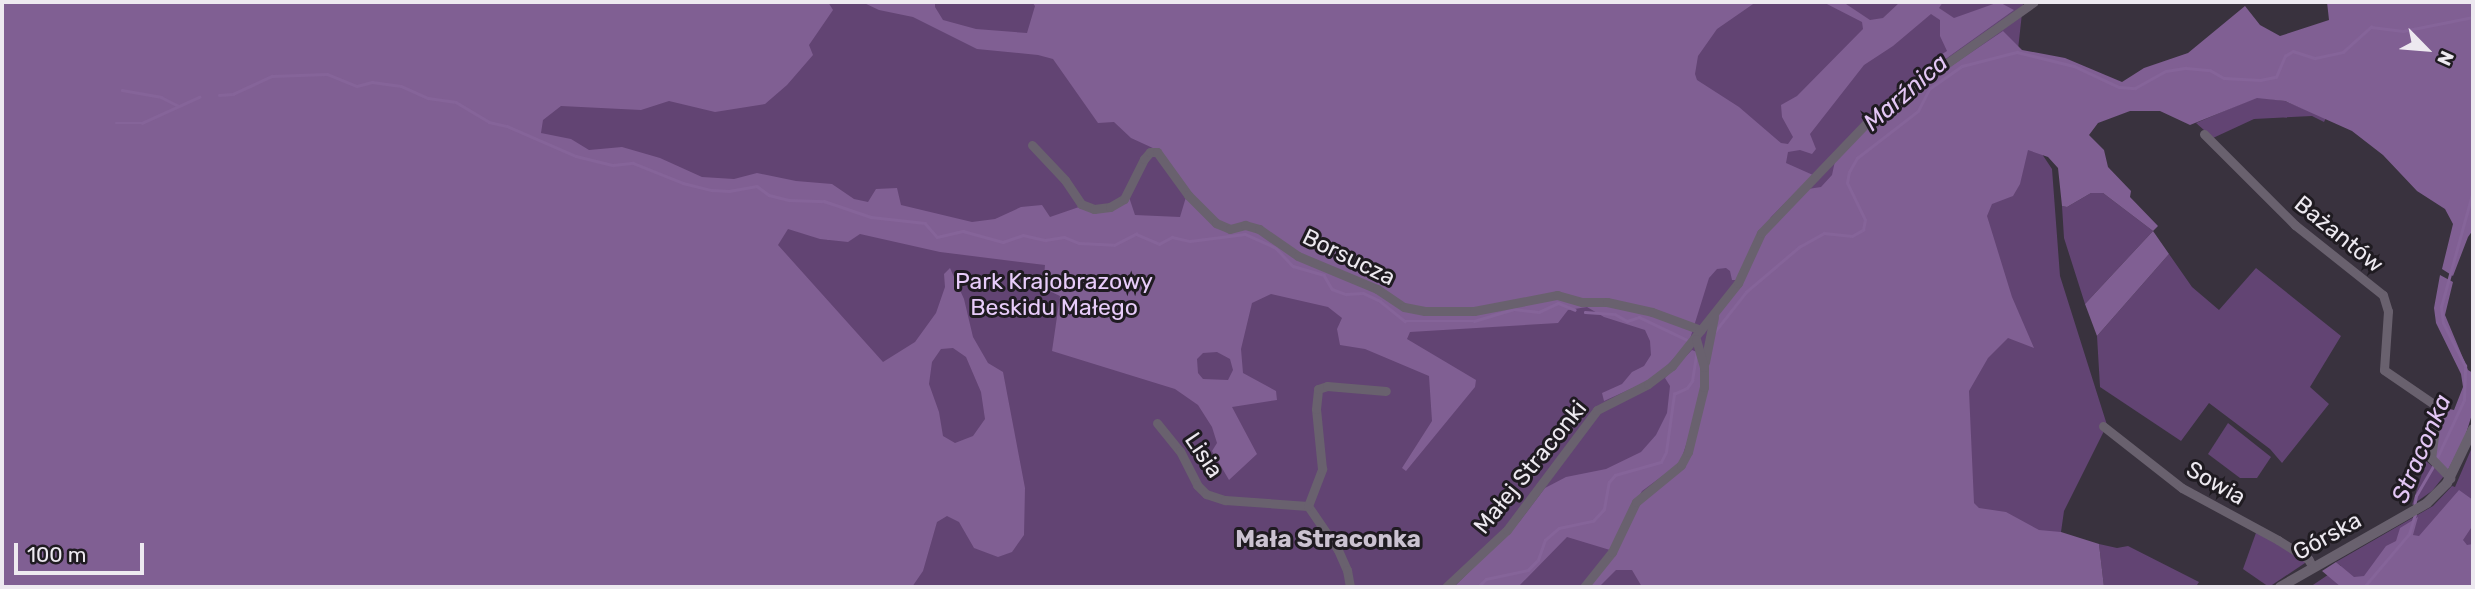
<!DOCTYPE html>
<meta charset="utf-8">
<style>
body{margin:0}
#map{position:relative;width:2475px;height:589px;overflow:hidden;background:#39323e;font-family:Rubik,sans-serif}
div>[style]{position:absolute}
.green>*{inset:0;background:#624473}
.forest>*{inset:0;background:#805f93}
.stream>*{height:2.5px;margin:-1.25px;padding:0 1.25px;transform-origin:1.25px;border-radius:1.25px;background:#856499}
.minor>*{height:9px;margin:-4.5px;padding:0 4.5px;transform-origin:4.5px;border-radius:4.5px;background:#69616e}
.tertiary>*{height:10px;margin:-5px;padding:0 5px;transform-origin:5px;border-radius:5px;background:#69616e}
span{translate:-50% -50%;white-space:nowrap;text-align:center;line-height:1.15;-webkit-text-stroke:6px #1f1b21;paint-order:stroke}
.street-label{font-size:23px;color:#ede9f0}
.park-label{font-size:23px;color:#e8ccfa}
.water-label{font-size:24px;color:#e3c6f5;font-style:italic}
.neighbourhood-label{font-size:24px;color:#cbc2d1;font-weight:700}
.frame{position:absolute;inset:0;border:4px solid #ede9f0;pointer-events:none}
.north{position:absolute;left:2391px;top:14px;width:70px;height:70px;-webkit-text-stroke:5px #1f1b21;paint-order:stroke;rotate:115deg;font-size:19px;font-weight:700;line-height:28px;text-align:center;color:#ede9f0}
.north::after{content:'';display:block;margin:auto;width:24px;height:32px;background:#ede9f0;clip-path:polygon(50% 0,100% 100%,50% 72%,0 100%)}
.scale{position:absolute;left:14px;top:543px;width:130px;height:32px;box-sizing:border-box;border:4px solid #ede9f0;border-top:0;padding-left:9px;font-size:21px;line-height:24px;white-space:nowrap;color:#ede9f0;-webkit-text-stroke:5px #1f1b21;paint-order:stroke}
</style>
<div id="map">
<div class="green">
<div style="clip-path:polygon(2px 2px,2026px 2px,2023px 4px,2008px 141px,2042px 154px,2052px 169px,2060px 276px,2107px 425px,2064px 511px,2061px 532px,2054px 532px,2048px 587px,2px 587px)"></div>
<div style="clip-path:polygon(2257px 97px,2285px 101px,2326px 118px,2324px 122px,2312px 116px,2254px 119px,2213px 138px,2196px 123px)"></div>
<div style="clip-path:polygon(2091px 193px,2103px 193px,2153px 231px,2085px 304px,2064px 238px,2062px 206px,2067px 207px)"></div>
<div style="clip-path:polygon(2169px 254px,2192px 287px,2219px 310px,2256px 268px,2341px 336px,2310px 387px,2329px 404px,2282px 463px,2270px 449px,2209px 403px,2181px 441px,2100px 387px,2097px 336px)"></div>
<div style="clip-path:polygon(2228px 423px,2271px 457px,2257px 478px,2240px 478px,2208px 454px)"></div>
<div style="clip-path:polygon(2473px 445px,2473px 587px,2310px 587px,2341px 566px,2336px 562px,2433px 506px,2452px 486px,2455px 487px)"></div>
<div style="clip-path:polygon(2426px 461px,2444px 476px,2432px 491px,2412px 505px)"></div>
<div style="clip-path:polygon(2257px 530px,2305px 561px,2305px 563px,2269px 587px,2243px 569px)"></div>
<div style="clip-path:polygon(2099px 544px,2117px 548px,2128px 546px,2199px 582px,2197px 585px,2201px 587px,2104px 587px)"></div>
</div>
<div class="forest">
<div style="clip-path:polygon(evenodd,2px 2px,828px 2px,833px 10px,809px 45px,813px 55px,787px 85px,765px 104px,715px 112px,669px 101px,641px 110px,561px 106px,543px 120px,541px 133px,571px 139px,589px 150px,622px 147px,660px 158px,702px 177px,734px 179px,757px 173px,796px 181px,832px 184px,854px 199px,868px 202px,876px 189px,897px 188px,901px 205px,972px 222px,995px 219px,1021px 207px,1042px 205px,1050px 217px,1079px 207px,1089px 211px,1129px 197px,1135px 215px,1180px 217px,1186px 197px,1155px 149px,1131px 138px,1114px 122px,1098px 123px,1053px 59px,1038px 55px,977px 49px,913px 17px,879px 10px,862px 2px,935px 2px,935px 7px,943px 20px,976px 29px,1027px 33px,1035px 6px,1032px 2px,1756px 2px,1717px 29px,1698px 56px,1695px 74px,1697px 80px,1739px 107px,1781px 143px,1788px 144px,1793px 137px,1782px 117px,1781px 105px,1797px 96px,1863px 29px,1862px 22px,1823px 2px,1843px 2px,1870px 20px,1883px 18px,1900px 2px,1943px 2px,1939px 8px,1954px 18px,1999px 2px,2014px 10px,1933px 68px,1934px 59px,1947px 51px,1940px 36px,1940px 20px,1931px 14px,1893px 46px,1864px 65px,1810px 134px,1816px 149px,1812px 154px,1800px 150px,1788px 152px,1786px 163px,1813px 175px,1771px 217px,1737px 280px,1732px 280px,1730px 271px,1726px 268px,1717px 269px,1709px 278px,1689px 342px,1660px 373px,1646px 382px,1604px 401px,1602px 393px,1622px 384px,1632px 372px,1644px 366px,1651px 355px,1650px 341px,1645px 330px,1604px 317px,1587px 307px,1568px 310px,1558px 323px,1410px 332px,1407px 339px,1476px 380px,1475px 387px,1406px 471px,1402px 468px,1432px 421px,1429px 376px,1365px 349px,1340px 345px,1337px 329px,1342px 318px,1328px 307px,1271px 294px,1252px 303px,1241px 349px,1243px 373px,1276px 391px,1277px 400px,1232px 407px,1257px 454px,1229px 480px,1212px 451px,1217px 443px,1212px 427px,1198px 405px,1175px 389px,1052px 351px,1060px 296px,1043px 288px,1045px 265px,940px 252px,860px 234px,848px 242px,820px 239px,788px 229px,778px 245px,883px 362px,915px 342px,936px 313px,945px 287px,944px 274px,950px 268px,964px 299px,973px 337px,988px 363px,1003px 372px,1025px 488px,1024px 535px,1012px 552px,998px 557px,974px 548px,959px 522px,947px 516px,937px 522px,923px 571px,912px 587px,2px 587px,2px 2px,953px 348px,966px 357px,981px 392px,985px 419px,973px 436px,955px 443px,943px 436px,939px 412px,929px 384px,932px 362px,941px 349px,953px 348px,2px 2px,1217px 352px,1230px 359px,1233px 370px,1228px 380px,1203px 379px,1198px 373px,1197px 359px,1203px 353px,1217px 352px)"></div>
<div style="clip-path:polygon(2327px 2px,2473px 2px,2473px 230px,2468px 237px,2453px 276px,2442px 269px,2453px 224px,2445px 209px,2417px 191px,2383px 155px,2352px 131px,2285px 101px,2257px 98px,2190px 125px,2160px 111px,2130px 111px,2098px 123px,2089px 135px,2104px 150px,2108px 167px,2131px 191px,2130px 197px,2158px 226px,2153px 231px,2169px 254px,2097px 336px,2085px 304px,2153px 231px,2103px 193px,2091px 193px,2067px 207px,2062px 206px,2058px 168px,2048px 157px,2028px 150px,2020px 184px,2013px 196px,1992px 204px,1987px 216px,2012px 297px,2034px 348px,2008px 338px,1988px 358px,1969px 391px,1974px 503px,1979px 508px,2006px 512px,2039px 530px,2061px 532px,2099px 544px,2104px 587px,1642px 587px,1632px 570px,1616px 570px,1599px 587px,1589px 585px,1634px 510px,1684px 466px,1718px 316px,1746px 275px,1761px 239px,1808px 189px,1821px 187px,1832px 175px,1835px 161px,1877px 116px,2003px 31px,2022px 50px,2065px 58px,2122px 82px,2144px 68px,2188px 53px,2245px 6px,2260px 25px,2280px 36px,2329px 20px)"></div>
<div style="clip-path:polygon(2440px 275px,2453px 282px,2445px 315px,2468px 370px,2473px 373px,2473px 411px,2465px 437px,2448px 470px,2433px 459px,2436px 438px,2445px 408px,2454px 410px,2463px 387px,2461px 374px,2436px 323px,2434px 308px)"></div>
<div style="clip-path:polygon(1692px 350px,1699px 353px,1702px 368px,1700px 403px,1680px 463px,1642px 491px,1610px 550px,1567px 537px,1518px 587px,1454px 587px,1520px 521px,1545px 488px,1566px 477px,1606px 469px,1641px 452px,1656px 435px,1667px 413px,1670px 386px,1665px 378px)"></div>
<div style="clip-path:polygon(2459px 490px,2473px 500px,2473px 525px,2463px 540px,2467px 545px,2473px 544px,2473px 587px,2341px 587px,2322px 571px,2336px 562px,2354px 577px,2364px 576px,2386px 546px,2396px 541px,2400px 528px,2418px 517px,2413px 535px,2419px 536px)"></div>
</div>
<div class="stream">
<div style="left:122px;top:90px;width:40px;rotate:10deg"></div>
<div style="left:161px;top:97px;width:20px;rotate:27deg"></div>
<div style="left:219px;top:95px;width:14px;rotate:-4deg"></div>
<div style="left:233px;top:94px;width:43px;rotate:-24.8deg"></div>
<div style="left:272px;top:76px;width:55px;rotate:-2.1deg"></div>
<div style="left:327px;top:74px;width:32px;rotate:22deg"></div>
<div style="left:357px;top:86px;width:16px;rotate:-15deg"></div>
<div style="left:372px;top:82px;width:29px;rotate:8deg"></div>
<div style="left:401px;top:86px;width:30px;rotate:24deg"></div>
<div style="left:428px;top:98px;width:28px;rotate:8deg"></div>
<div style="left:456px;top:102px;width:39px;rotate:31deg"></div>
<div style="left:489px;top:122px;width:18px;rotate:13deg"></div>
<div style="left:507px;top:126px;width:75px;rotate:23.5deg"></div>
<div style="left:576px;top:156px;width:38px;rotate:14deg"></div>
<div style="left:613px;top:165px;width:20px;rotate:-6deg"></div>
<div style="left:633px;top:163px;width:54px;rotate:21.8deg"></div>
<div style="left:683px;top:183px;width:30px;rotate:14deg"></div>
<div style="left:712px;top:190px;width:17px;rotate:3deg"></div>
<div style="left:729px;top:191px;width:28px;rotate:-10deg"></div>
<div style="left:757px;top:186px;width:15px;rotate:37deg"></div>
<div style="left:769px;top:195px;width:21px;rotate:14deg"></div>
<div style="left:789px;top:200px;width:35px;rotate:2deg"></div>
<div style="left:824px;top:201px;width:50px;rotate:18.8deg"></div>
<div style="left:871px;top:217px;width:54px;rotate:6.3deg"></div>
<div style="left:925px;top:223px;width:18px;rotate:49deg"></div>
<div style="left:937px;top:237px;width:27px;rotate:-13deg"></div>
<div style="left:963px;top:231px;width:41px;rotate:15.4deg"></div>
<div style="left:1003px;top:242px;width:21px;rotate:-19deg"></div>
<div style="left:1023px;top:235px;width:23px;rotate:13deg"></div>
<div style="left:1045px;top:240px;width:19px;rotate:-9deg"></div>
<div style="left:1064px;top:237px;width:16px;rotate:22deg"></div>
<div style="left:1079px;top:243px;width:35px;rotate:3deg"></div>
<div style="left:1114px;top:245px;width:25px;rotate:-27deg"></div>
<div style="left:1136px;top:234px;width:25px;rotate:23deg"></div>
<div style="left:1159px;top:244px;width:15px;rotate:-28deg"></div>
<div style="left:1172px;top:237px;width:18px;rotate:13deg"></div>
<div style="left:1190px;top:241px;width:55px;rotate:-7.3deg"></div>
<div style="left:1245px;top:234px;width:34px;rotate:24deg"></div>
<div style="left:1276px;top:248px;width:25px;rotate:47deg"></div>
<div style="left:1293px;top:266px;width:32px;rotate:16deg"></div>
<div style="left:1324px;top:275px;width:16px;rotate:60deg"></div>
<div style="left:1332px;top:289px;width:15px;rotate:20deg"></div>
<div style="left:1346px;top:294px;width:17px;rotate:-3deg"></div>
<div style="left:1363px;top:293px;width:19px;rotate:25deg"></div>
<div style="left:1380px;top:301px;width:32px;rotate:39deg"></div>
<div style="left:1405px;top:321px;width:69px"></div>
<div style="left:1474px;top:321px;width:42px;rotate:-16.7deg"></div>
<div style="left:1514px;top:309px;width:25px;rotate:7deg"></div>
<div style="left:1539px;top:312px;width:21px;rotate:-25deg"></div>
<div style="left:1558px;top:303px;width:18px;rotate:22deg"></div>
<div style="left:116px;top:123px;width:26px"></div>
<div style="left:142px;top:123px;width:63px;rotate:-24.5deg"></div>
<div style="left:1585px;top:312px;width:30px;rotate:4deg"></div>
<div style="left:1615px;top:314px;width:14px;rotate:30deg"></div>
<div style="left:1627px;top:321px;width:13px;rotate:-18deg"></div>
<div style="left:1639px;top:317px;width:55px;rotate:25.6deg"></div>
<div style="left:1713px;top:334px;width:53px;rotate:-51.8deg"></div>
<div style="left:1746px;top:292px;width:70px;rotate:-40.3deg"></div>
<div style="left:1799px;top:247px;width:29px;rotate:-29deg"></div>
<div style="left:1824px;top:233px;width:28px;rotate:6deg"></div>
<div style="left:1852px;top:236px;width:13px;rotate:-29deg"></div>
<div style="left:1863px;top:230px;width:10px;rotate:-79deg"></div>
<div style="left:1865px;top:220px;width:41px;rotate:-115.9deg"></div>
<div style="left:1847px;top:183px;width:11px;rotate:-80deg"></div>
<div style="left:1849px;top:172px;width:16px;rotate:-60deg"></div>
<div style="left:1857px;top:158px;width:77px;rotate:-37.6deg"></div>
<div style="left:1918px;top:111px;width:25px;rotate:-63deg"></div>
<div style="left:1929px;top:89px;width:40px;rotate:-34.9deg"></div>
<div style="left:1962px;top:66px;width:57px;rotate:-14.3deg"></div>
<div style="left:2017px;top:52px;width:59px;rotate:13.8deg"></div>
<div style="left:2074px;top:66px;width:50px;rotate:25deg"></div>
<div style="left:2119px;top:87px;width:16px;rotate:4deg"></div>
<div style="left:2135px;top:88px;width:35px;rotate:-29deg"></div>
<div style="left:2166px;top:71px;width:20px;rotate:-9deg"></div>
<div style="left:2186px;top:68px;width:24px;rotate:5deg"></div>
<div style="left:2210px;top:70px;width:16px;rotate:30deg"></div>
<div style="left:2224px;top:78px;width:36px;rotate:3deg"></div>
<div style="left:2260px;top:80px;width:16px;rotate:-11deg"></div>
<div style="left:2276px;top:77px;width:23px;rotate:-67deg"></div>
<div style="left:2285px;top:56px;width:9px;rotate:-32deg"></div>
<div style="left:2293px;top:51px;width:23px;rotate:18deg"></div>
<div style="left:2315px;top:58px;width:29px;rotate:-12deg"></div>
<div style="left:2343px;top:52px;width:38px;rotate:-42deg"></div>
<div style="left:2371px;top:27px;width:32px;rotate:7deg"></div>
<div style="left:2403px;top:31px;width:71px;rotate:-11.3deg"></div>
<div style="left:2436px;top:460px;width:66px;rotate:-65deg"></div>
<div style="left:2464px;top:400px;width:34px;rotate:-88deg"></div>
<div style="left:2465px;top:366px;width:48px;rotate:-117.1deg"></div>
<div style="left:2443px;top:323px;width:16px;rotate:-97deg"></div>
<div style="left:2441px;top:307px;width:120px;rotate:-74.6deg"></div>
<div style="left:2414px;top:507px;width:11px;rotate:-80deg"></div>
<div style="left:2416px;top:496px;width:34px;rotate:-60deg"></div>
<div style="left:1478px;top:587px;width:11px;rotate:-45deg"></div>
<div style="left:1486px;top:579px;width:43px;rotate:-12.1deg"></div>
<div style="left:1528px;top:570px;width:14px;rotate:-45deg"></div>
<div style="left:1538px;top:560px;width:21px;rotate:-71deg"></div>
<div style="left:1545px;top:540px;width:18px;rotate:-41deg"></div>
<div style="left:1559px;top:528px;width:35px;rotate:-12deg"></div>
<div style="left:1593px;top:521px;width:16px;rotate:-47deg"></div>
<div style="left:1604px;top:509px;width:27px;rotate:-80deg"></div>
<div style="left:1609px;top:482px;width:9px;rotate:-49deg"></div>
<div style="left:1615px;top:475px;width:48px;rotate:-15.8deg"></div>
<div style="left:1661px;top:462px;width:11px;rotate:-63deg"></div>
<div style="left:1666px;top:452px;width:59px;rotate:-82.1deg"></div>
<div style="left:1674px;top:394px;width:14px;rotate:-25deg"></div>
<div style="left:1687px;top:388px;width:9px;rotate:-54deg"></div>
<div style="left:1692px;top:381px;width:30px;rotate:-81deg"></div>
<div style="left:2364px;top:587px;width:70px;rotate:-49.7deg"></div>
<div style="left:2409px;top:534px;width:21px;rotate:-73deg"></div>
</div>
<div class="minor">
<div style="left:2204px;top:134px;width:129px;rotate:45deg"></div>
<div style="left:2295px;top:225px;width:112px;rotate:38.5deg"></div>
<div style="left:2383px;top:295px;width:17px;rotate:73deg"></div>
<div style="left:2388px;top:311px;width:59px;rotate:93.9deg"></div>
<div style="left:2384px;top:370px;width:65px;rotate:34.4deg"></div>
<div style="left:2438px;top:407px;width:51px;rotate:97.8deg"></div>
<div style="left:2431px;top:458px;width:28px;rotate:46deg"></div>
<div style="left:1032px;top:145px;width:48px;rotate:46.7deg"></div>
<div style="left:1065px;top:180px;width:29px;rotate:56deg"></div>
<div style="left:1081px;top:204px;width:14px;rotate:21deg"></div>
<div style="left:1094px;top:209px;width:16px;rotate:-7deg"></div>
<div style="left:1110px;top:207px;width:16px;rotate:-30deg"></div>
<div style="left:1124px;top:199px;width:45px;rotate:-63.4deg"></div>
<div style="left:1144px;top:159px;width:9px;rotate:-49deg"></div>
<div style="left:1150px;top:152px;width:7px"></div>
<div style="left:1157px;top:152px;width:53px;rotate:54.2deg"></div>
<div style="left:1188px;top:195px;width:40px;rotate:45deg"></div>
<div style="left:1216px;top:223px;width:15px;rotate:23deg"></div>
<div style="left:1230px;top:229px;width:16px;rotate:-15deg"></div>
<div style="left:1245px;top:225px;width:15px;rotate:16deg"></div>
<div style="left:1259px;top:229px;width:47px;rotate:34.7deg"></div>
<div style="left:1298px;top:256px;width:86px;rotate:22.7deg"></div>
<div style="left:1377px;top:289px;width:32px;rotate:34deg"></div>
<div style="left:1404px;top:307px;width:21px;rotate:11deg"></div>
<div style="left:1425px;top:311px;width:49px"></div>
<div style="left:1474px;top:311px;width:85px;rotate:-10.9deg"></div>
<div style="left:1557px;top:295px;width:26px;rotate:16deg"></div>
<div style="left:1582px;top:302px;width:25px"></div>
<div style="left:1607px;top:302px;width:46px;rotate:12.5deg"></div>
<div style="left:1652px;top:312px;width:52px;rotate:20.2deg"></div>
<div style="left:1705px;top:362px;width:46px;rotate:-78.7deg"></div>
<div style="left:1157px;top:423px;width:36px;rotate:51deg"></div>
<div style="left:1180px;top:451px;width:38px;rotate:63deg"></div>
<div style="left:1197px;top:485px;width:13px;rotate:45deg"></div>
<div style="left:1206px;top:494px;width:20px;rotate:18deg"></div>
<div style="left:1225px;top:500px;width:83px;rotate:4.1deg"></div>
<div style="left:1308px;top:506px;width:53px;rotate:55.7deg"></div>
<div style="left:1338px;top:550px;width:22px;rotate:66deg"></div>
<div style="left:1347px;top:570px;width:17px;rotate:80deg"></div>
<div style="left:2103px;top:426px;width:100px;rotate:38.1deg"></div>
<div style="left:2182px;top:488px;width:109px;rotate:28.4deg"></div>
<div style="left:2278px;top:540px;width:36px;rotate:32deg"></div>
<div style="left:2308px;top:559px;width:9px;rotate:58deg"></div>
<div style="left:1308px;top:506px;width:40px;rotate:-69deg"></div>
<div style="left:1322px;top:469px;width:60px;rotate:-95.7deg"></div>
<div style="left:1316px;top:409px;width:20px;rotate:-84deg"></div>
<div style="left:1318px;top:389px;width:9px;rotate:-18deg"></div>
<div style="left:1327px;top:386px;width:59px;rotate:4.8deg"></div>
<div style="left:1446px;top:587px;width:83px;rotate:-43.1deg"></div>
<div style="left:1507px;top:530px;width:150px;rotate:-53.1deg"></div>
<div style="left:1597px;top:410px;width:57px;rotate:-27deg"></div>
<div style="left:1648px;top:384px;width:30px;rotate:-37deg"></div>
<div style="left:1672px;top:366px;width:106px;rotate:-51.5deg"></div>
<div style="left:1738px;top:283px;width:55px;rotate:-65.3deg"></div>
<div style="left:1761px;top:233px;width:165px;rotate:-46.2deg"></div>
<div style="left:1875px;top:114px;width:194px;rotate:-35.2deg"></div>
<div style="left:1584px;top:587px;width:45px;rotate:-51.3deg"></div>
<div style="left:1612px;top:552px;width:55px;rotate:-64.4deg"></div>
<div style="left:1636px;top:502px;width:58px;rotate:-39.4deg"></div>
<div style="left:1681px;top:465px;width:15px;rotate:-62deg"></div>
<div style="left:1688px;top:452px;width:67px;rotate:-76.2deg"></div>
<div style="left:1704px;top:387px;width:20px;rotate:-90deg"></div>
<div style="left:1704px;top:367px;width:29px;rotate:-106deg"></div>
</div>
<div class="tertiary">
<div style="left:2280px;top:587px;width:169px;rotate:-29.7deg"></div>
<div style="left:2427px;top:503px;width:28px;rotate:-45deg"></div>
<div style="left:2447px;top:483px;width:60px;rotate:-64.3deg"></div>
</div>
<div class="street-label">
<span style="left:2339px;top:234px;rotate:39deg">Bażantów</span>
<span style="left:1349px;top:257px;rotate:26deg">Borsucza</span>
<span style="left:1204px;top:455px;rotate:56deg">Lisia</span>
<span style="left:1530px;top:467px;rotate:-51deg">Małej Straconki</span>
<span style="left:2216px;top:483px;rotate:30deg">Sowia</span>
<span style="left:2327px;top:536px;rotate:-29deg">Górska</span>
</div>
<div class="park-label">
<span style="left:1054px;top:294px">Park Krajobrazowy<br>Beskidu Małego</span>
</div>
<div class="water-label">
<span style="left:1906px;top:93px;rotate:-41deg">Marźnica</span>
<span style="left:2422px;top:449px;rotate:-67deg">Straconka</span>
</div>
<div class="neighbourhood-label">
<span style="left:1328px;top:540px">Mała Straconka</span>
</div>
<div class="frame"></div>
<div class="north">N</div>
<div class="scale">100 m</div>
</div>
